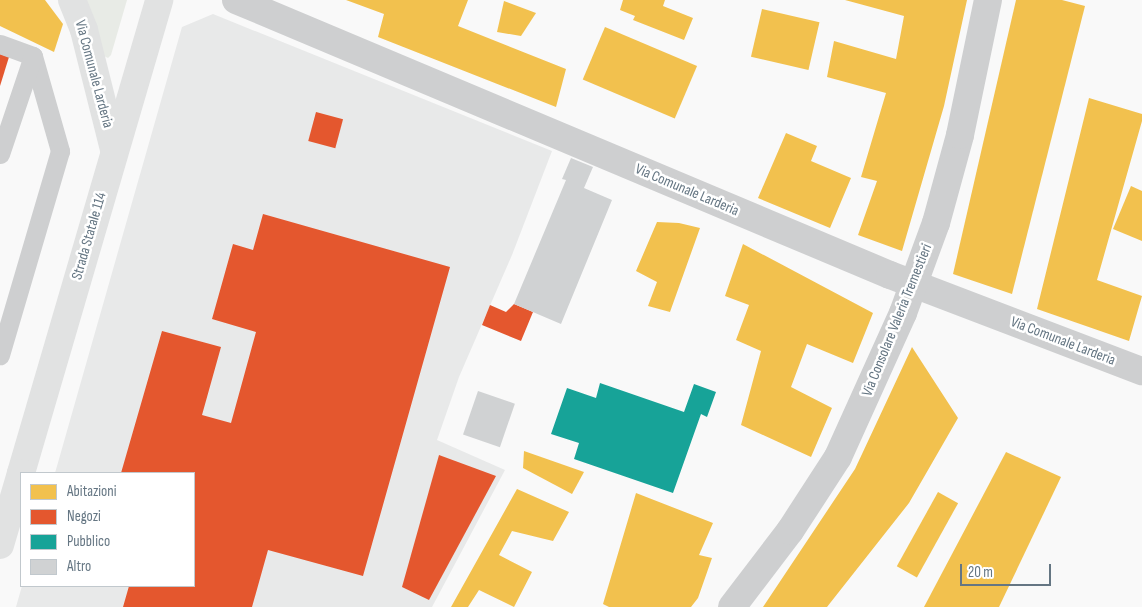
<!DOCTYPE html>
<style>
body{margin:0}
#map{position:relative;width:1142px;height:607px;overflow:hidden;background:#f9f9f9;font-family:"Sofia Sans Condensed",sans-serif}
div>[style]{position:absolute}
.built>*{inset:0;background:#e8e9e9}
.green>*{inset:0;background:#e8ebe6}
.homes>*{inset:0;background:#f2c14e;transform-origin:0 0}
.shops>*{inset:0;background:#e4572e;transform-origin:0 0}
.public>*{inset:0;background:#17a398}
.building>*{inset:0;background:#d0d2d3;transform-origin:0 0}
.lane>*{height:19px;margin:-9.5px;padding:0 9.5px;transform-origin:9.5px;border-radius:9.5px;background:#cecfd0}
.street>*{height:28px;margin:-14px;padding:0 14px;transform-origin:14px;border-radius:14px;background:#cecfd0}
.secondary>*{height:28px;margin:-14px;padding:0 14px;transform-origin:14px;border-radius:14px;background:#e1e2e2}
.primary>*{height:28px;margin:-14px;padding:0 14px;transform-origin:14px;border-radius:14px;background:#e1e2e2}
span{translate:-50% -50%;white-space:nowrap;text-align:center;line-height:1.15;-webkit-text-stroke:5px #fff;paint-order:stroke}
.street-label{font-size:15px;color:#657683}
.legend{position:absolute;left:20px;top:472px;width:175px;height:115px;box-sizing:border-box;background:#fff;border:1px solid #c1c8cd;margin:0;padding:6px 9px;list-style:none;font-size:15px;color:#657683}
.legend li{display:flex;align-items:center;gap:10px;height:25px}
.legend b{width:25px;border:1px solid #c1c8cd}
.scale{position:absolute;left:960px;top:564px;width:91px;height:22px;box-sizing:border-box;border:2px solid #657683;border-top:0;padding-left:6px;font-size:15px;line-height:18px;white-space:nowrap;color:#657683;-webkit-text-stroke:4px #fff;paint-order:stroke}
</style>
<div id="map">
<div class="built">
<div style="clip-path:polygon(213px 14px,552px 151px,512px 255px,459px 377px,437px 440px,505px 470px,432px 607px,16px 607px,22px 586px,194px 586px,194px 473px,55px 473px,182px 27px)"></div>
</div>
<div class="green">
<div style="clip-path:polygon(81px 0,127px 0,111px 55px,108px 58px,104px 56px)"></div>
</div>
<div class="homes">
<div style="clip-path:polygon(0 0,45px 0,63px 24px,54px 52px,0 26px)"></div>
<div style="clip-path:polygon(346px 0,468px 0,458px 26px,566px 69px,556px 107px,378px 37px,384px 14px)"></div>
<div style="clip-path:polygon(623px 0,665px 0,663px 6px,693px 18px,684px 40px,633px 20px,635px 16px,620px 10px)"></div>
<div style="clip-path:polygon(845px 0,967px 0,944px 106px,902px 251px,858px 235px,877px 181px,861px 177px,886px 93px,827px 77px,834px 41px,896px 59px,904px 16px)"></div>
<div style="clip-path:polygon(1016px 0,1062px 0,1085px 6px,1012px 294px,953px 274px)"></div>
<div style="clip-path:polygon(504px 1px,536px 13px,521px 36px,497px 32px)"></div>
<div style="left:762px;top:9px;width:59px;height:49px;rotate:13deg"></div>
<div style="left:605px;top:27px;width:100px;height:57px;rotate:23deg"></div>
<div style="clip-path:polygon(1089px 98px,1142px 114px,1142px 121px,1097px 280px,1142px 296px,1129px 341px,1037px 309px)"></div>
<div style="clip-path:polygon(786px 133px,817px 146px,811px 161px,851px 178px,830px 228px,758px 198px)"></div>
<div style="clip-path:polygon(1131px 186px,1142px 191px,1142px 241px,1113px 229px)"></div>
<div style="clip-path:polygon(657px 222px,679px 223px,700px 228px,670px 312px,648px 306px,657px 282px,636px 271px)"></div>
<div style="clip-path:polygon(743px 244px,873px 313px,853px 363px,807px 344px,791px 387px,832px 408px,811px 457px,741px 425px,761px 351px,736px 340px,749px 305px,725px 296px)"></div>
<div style="clip-path:polygon(912px 347px,958px 418px,909px 503px,827px 607px,763px 607px,855px 469px)"></div>
<div style="clip-path:polygon(524px 451px,584px 472px,572px 494px,523px 468px)"></div>
<div style="clip-path:polygon(1006px 452px,1061px 477px,999px 607px,924px 607px)"></div>
<div style="clip-path:polygon(517px 489px,569px 512px,553px 541px,512px 531px,499px 555px,532px 572px,514px 607px,479px 590px,468px 607px,451px 607px)"></div>
<div style="left:938px;top:492px;width:23px;height:85px;rotate:29deg"></div>
<div style="clip-path:polygon(636px 493px,713px 523px,699px 555px,712px 558px,698px 598px,691px 607px,609px 607px,603px 604px)"></div>
</div>
<div class="shops">
<div style="clip-path:polygon(0 54px,9px 57px,0 86px)"></div>
<div style="left:316px;top:112px;width:28px;height:30px;rotate:15deg"></div>
<div style="clip-path:polygon(263px 214px,450px 267px,363px 576px,268px 550px,252px 607px,123px 607px,129px 586px,194px 586px,194px 473px,121px 473px,162px 331px,221px 347px,202px 415px,231px 423px,256px 332px,212px 319px,233px 244px,253px 250px)"></div>
<div style="clip-path:polygon(514px 304px,533px 312px,521px 341px,482px 325px,490px 305px,506px 312px)"></div>
<div style="clip-path:polygon(439px 455px,496px 476px,429px 600px,402px 587px)"></div>
</div>
<div class="public">
<div style="clip-path:polygon(600px 383px,684px 412px,694px 384px,716px 392px,707px 417px,701px 414px,673px 493px,574px 459px,579px 443px,551px 434px,567px 388px,596px 398px)"></div>
</div>
<div class="building">
<div style="clip-path:polygon(571px 158px,593px 167px,584px 188px,612px 200px,561px 324px,514px 304px,566px 180px,562px 179px)"></div>
<div style="left:478px;top:391px;width:39px;height:46px;rotate:19deg"></div>
</div>
<div class="lane">
<div style="left:0;top:44px;width:35px;rotate:20deg"></div>
<div style="left:33px;top:56px;width:99px;rotate:74.1deg"></div>
<div style="left:60px;top:151px;width:213px;rotate:106.4deg"></div>
<div style="left:0;top:154px;width:103px;rotate:-71.4deg"></div>
</div>
<div class="street">
<div style="left:236px;top:0;width:709px;rotate:22.81deg"></div>
<div style="left:890px;top:275px;width:270px;rotate:20.9deg"></div>
<div style="left:732px;top:607px;width:96px;rotate:-52.7deg"></div>
<div style="left:790px;top:531px;width:88px;rotate:-57deg"></div>
<div style="left:838px;top:457px;width:158px;rotate:-65.7deg"></div>
<div style="left:903px;top:313px;width:96px;rotate:-69.9deg"></div>
<div style="left:936px;top:223px;width:91px;rotate:-74.7deg"></div>
<div style="left:960px;top:135px;width:138px;rotate:-78.3deg"></div>
</div>
<div class="secondary">
<div style="left:72px;top:0;width:32px;rotate:68deg"></div>
<div style="left:84px;top:30px;width:123px;rotate:75.9deg"></div>
</div>
<div class="primary">
<div style="left:21px;top:473px;width:493px;rotate:-73.7deg"></div>
<div style="left:0;top:545px;width:75px;rotate:-73.7deg"></div>
</div>
<div class="street-label">
<span style="left:94px;top:74px;rotate:75deg">Via Comunale Larderia</span>
<span style="left:687px;top:190px;rotate:23deg">Via Comunale Larderia</span>
<span style="left:89px;top:236px;rotate:-74deg">Strada Statale 114</span>
<span style="left:897px;top:320px;rotate:-68deg">Via Consolare Valeria Tremestieri</span>
<span style="left:1063px;top:341px;rotate:21deg">Via Comunale Larderia</span>
</div>
<ul class="legend">
<li><b style="height:14px;background:#f2c14e"></b>Abitazioni</li>
<li><b style="height:14px;background:#e4572e"></b>Negozi</li>
<li><b style="height:14px;background:#17a398"></b>Pubblico</li>
<li><b style="height:14px;background:#d0d2d3"></b>Altro</li>
</ul>
<div class="scale">20 m</div>
</div>
